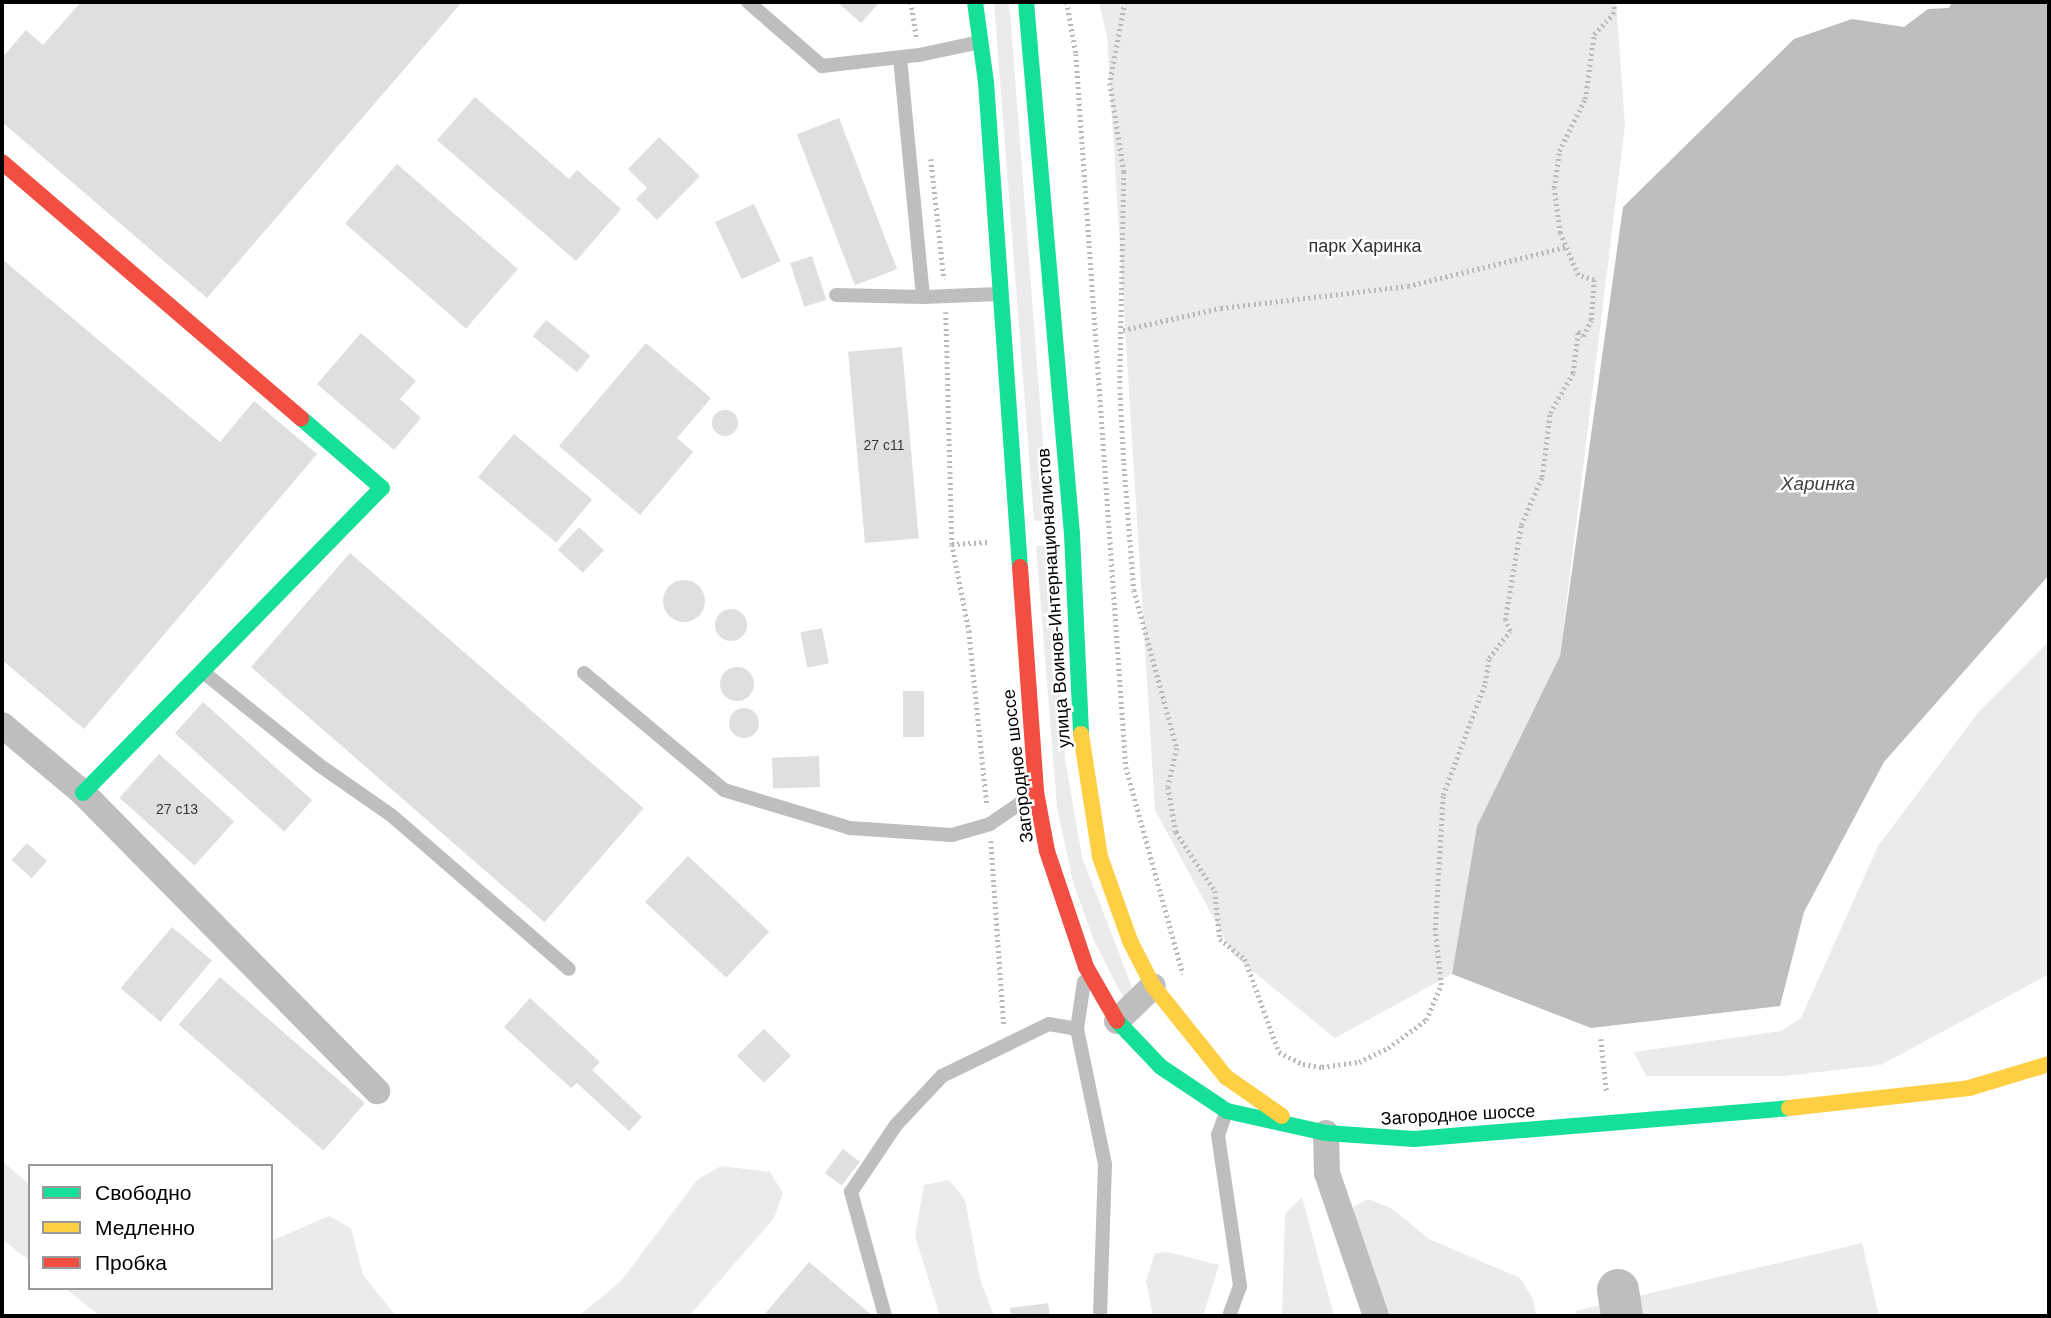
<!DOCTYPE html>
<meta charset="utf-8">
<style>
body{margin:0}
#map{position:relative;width:2051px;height:1318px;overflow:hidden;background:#fff;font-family:Arial,sans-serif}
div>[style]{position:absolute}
.green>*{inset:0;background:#ebebeb}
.water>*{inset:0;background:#bebebe}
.river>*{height:42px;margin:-21px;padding:0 21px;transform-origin:21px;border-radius:21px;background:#bebebe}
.building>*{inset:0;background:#dfdfdf;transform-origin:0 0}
.round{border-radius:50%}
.path>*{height:4.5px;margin-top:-2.25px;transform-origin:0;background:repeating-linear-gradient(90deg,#b9b9b9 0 2px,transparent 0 5.5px)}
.lane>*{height:14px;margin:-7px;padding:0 7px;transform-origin:7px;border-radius:7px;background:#bebebe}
.street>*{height:26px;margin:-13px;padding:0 13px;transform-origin:13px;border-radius:13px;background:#bebebe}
.fast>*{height:16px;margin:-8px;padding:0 8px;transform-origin:8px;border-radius:8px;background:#16e098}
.slow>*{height:16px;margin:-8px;padding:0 8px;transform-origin:8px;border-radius:8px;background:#ffcf43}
.jam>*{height:16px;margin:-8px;padding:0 8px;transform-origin:8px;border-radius:8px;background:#f24e42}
span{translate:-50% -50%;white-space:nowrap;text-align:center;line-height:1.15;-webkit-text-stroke:5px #fff;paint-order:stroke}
.number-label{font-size:14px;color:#383838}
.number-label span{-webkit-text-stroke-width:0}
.park-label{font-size:18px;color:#323232}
.street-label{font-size:18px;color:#000}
.water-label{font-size:19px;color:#434343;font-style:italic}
.frame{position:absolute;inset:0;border:4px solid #000;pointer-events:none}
.legend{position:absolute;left:28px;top:1164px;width:245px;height:126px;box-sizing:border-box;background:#fff;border:2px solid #999;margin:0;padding:9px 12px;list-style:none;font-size:21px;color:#000}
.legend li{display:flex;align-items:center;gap:14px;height:35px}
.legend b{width:35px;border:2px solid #999}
</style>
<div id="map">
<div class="green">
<div style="clip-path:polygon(994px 2px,1008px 2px,1010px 12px,1049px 521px,1034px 521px)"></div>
<div style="clip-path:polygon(1099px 2px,1616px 2px,1625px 125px,1560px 656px,1477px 826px,1452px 974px,1335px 1038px,1234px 956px,1155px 810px,1107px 37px)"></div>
<div style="clip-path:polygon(1052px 545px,1065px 759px,1082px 857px,1132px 987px,1132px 993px,1123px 997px,1094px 941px,1073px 882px,1057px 807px,1036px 546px)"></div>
<div style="clip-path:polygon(2049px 641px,2049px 974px,1881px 1065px,1783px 1076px,1646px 1076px,1634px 1052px,1781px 1031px,1801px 1018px,1878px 846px,1977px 714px)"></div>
<div style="clip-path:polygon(2px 1161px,30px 1185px,30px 1261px,2px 1239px)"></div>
<div style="clip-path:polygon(721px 1166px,770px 1172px,783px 1193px,774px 1218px,689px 1316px,579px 1316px,621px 1281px,697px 1180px)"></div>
<div style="clip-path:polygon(949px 1180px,965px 1200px,980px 1279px,994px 1316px,940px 1316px,915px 1236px,924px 1185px)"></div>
<div style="clip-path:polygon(1302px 1197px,1334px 1316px,1282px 1316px,1285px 1214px)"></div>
<div style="clip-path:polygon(1368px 1199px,1391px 1208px,1429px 1239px,1520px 1278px,1533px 1299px,1536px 1316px,1380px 1316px,1338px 1215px)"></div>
<div style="clip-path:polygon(329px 1216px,351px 1228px,363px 1275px,396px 1316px,100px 1316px,65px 1288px,271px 1288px,271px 1241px)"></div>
<div style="clip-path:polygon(1862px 1243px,1879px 1316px,1576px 1316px,1575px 1311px)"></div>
<div style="clip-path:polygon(1168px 1252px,1219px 1265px,1203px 1316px,1153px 1316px,1146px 1281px,1155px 1253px)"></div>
</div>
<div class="water">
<div style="clip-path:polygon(1952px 2px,2049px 2px,2049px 575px,1884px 762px,1804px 912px,1780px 1006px,1591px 1028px,1452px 974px,1477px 826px,1560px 656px,1623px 207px,1794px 39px,1852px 19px,1904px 27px,1928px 9px,1949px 8px)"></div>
</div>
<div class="river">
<div style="left:1618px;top:1290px;width:26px;rotate:81deg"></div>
</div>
<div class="building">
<div style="clip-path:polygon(81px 2px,462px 2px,207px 298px,2px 122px,2px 58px,26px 30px,43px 45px)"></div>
<div style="clip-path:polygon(837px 2px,875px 2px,878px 4px,861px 23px)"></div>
<div style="clip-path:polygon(475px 97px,569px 179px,577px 170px,621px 209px,576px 261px,437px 140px)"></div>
<div style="left:839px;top:118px;width:162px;height:45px;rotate:69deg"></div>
<div style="clip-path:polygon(659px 137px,700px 176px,657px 220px,636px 199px,647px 188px,628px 169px)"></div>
<div style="left:397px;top:164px;width:160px;height:79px;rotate:41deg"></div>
<div style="left:754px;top:204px;width:63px;height:43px;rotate:65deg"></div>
<div style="left:812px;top:256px;width:46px;height:23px;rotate:72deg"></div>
<div style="clip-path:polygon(2px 259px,220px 442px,254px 401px,317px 454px,84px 729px,2px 660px)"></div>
<div style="left:546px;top:320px;width:57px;height:21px;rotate:39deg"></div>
<div style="clip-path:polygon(361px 333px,416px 381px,400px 399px,421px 418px,394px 450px,317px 384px)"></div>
<div style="clip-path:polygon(646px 343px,711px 398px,677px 438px,693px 452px,640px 515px,559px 446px)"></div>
<div style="left:902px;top:347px;width:192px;height:54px;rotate:85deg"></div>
<div class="round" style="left:712px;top:410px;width:26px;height:26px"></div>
<div style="left:514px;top:434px;width:102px;height:56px;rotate:40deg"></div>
<div style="left:579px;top:527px;width:34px;height:31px;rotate:43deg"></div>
<div style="left:350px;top:553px;width:389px;height:151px;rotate:41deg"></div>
<div class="round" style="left:663px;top:580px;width:42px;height:42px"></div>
<div class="round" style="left:715px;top:609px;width:32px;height:32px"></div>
<div style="left:822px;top:628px;width:36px;height:22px;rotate:79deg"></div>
<div class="round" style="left:720px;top:667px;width:34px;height:34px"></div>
<div style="left:903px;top:691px;width:21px;height:46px"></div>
<div style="left:203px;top:702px;width:147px;height:42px;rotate:42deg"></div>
<div class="round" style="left:729px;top:708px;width:30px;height:30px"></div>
<div style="left:159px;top:754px;width:101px;height:59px;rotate:42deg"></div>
<div style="left:819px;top:756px;width:31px;height:47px;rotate:88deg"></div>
<div style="left:27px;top:843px;width:27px;height:23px;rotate:42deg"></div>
<div style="left:688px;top:856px;width:111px;height:63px;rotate:43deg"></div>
<div style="left:172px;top:927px;width:52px;height:80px;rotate:40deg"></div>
<div style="left:220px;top:977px;width:192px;height:63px;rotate:41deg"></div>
<div style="clip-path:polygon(530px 998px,600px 1062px,592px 1070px,642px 1117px,629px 1131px,577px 1083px,571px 1088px,504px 1027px)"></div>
<div style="left:764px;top:1029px;width:38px;height:38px;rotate:45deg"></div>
<div style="left:843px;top:1149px;width:21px;height:30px;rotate:37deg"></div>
<div style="clip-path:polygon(809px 1262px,873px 1316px,763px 1316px)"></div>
<div style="clip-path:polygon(1048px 1303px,1050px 1316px,1011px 1316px,1010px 1308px)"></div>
</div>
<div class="path">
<div style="left:911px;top:2px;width:37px;rotate:81deg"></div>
<div style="left:1067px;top:2px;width:53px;rotate:80.2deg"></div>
<div style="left:1076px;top:54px;width:715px;rotate:85.99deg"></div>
<div style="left:1126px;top:767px;width:215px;rotate:74.6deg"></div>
<div style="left:1125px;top:2px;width:82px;rotate:100.5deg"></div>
<div style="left:1110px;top:83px;width:90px;rotate:81.1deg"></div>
<div style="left:1124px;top:172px;width:215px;rotate:91.1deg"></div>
<div style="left:1120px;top:387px;width:76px;rotate:87deg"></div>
<div style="left:1124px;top:463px;width:127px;rotate:85.5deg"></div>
<div style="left:1134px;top:590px;width:164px;rotate:74.8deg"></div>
<div style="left:1177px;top:748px;width:40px;rotate:103deg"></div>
<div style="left:1168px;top:787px;width:46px;rotate:79.9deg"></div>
<div style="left:1176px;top:832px;width:71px;rotate:56.5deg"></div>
<div style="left:1215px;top:891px;width:48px;rotate:84.1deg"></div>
<div style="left:1220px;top:939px;width:32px;rotate:39deg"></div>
<div style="left:1245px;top:959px;width:99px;rotate:69.9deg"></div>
<div style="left:1279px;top:1052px;width:27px;rotate:27deg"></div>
<div style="left:1303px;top:1064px;width:19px;rotate:9deg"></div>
<div style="left:1322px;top:1067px;width:37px;rotate:-8deg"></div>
<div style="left:1359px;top:1062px;width:32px;rotate:-26deg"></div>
<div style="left:1388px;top:1048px;width:47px;rotate:-36.4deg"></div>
<div style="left:1426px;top:1020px;width:38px;rotate:-67deg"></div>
<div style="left:1441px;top:985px;width:55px;rotate:-96.2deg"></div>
<div style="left:1435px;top:930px;width:135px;rotate:-86.6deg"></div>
<div style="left:1443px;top:795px;width:120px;rotate:-69.4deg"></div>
<div style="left:1485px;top:683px;width:25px;rotate:-81deg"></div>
<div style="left:1489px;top:658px;width:34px;rotate:-52deg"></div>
<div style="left:1510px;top:631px;width:12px;rotate:-114deg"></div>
<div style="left:1505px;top:620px;width:96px;rotate:-80.4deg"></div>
<div style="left:1521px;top:525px;width:52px;rotate:-66.4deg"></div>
<div style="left:1542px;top:477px;width:64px;rotate:-82.9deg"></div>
<div style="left:1550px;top:413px;width:46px;rotate:-60.1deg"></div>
<div style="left:1573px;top:373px;width:42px;rotate:-83.2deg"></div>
<div style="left:1578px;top:331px;width:7px;rotate:45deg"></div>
<div style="left:1583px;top:336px;width:18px;rotate:-63deg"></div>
<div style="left:1591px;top:320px;width:40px;rotate:-85.7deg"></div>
<div style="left:1594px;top:280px;width:17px;rotate:-163deg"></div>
<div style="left:1578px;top:275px;width:46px;rotate:-113.2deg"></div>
<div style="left:1560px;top:233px;width:45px;rotate:-97.6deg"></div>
<div style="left:1554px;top:188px;width:37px;rotate:-82deg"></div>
<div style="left:1559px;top:151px;width:58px;rotate:-63.4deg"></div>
<div style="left:1585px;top:99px;width:66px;rotate:-82.1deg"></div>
<div style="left:1594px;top:34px;width:28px;rotate:-46deg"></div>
<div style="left:1613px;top:14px;width:12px;rotate:-81deg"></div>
<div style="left:931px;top:159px;width:121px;rotate:83.8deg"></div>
<div style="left:946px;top:312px;width:232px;rotate:88.5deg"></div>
<div style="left:952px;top:544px;width:89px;rotate:78.9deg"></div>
<div style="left:969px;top:631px;width:174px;rotate:84.1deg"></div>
<div style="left:1123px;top:330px;width:100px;rotate:-12.7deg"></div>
<div style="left:1221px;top:308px;width:188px;rotate:-6.7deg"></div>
<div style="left:1408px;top:286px;width:163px;rotate:-13.9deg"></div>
<div style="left:952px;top:544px;width:37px;rotate:-3deg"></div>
<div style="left:991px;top:841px;width:187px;rotate:86deg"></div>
<div style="left:1601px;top:1039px;width:55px;rotate:83.8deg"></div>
</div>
<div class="lane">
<div style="left:748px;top:2px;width:98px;rotate:40.9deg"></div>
<div style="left:822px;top:66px;width:98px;rotate:-6.5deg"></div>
<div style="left:919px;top:55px;width:62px;rotate:-12deg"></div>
<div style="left:900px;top:58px;width:240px;rotate:84.5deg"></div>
<div style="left:923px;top:297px;width:76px;rotate:-2.3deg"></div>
<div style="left:836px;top:295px;width:87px;rotate:1.3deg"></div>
<div style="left:203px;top:672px;width:149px;rotate:38.7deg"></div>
<div style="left:319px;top:765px;width:88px;rotate:34.8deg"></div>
<div style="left:391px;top:815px;width:235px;rotate:40.9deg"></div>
<div style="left:584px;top:673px;width:182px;rotate:39.9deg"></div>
<div style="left:724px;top:790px;width:132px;rotate:16.8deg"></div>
<div style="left:850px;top:828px;width:102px;rotate:3.9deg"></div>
<div style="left:952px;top:835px;width:40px;rotate:-16deg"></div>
<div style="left:990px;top:824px;width:55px;rotate:-34.6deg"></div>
<div style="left:1084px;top:982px;width:48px;rotate:98.5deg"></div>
<div style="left:1077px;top:1029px;width:138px;rotate:78.3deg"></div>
<div style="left:1105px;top:1164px;width:152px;rotate:91.9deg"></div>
<div style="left:1226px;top:1113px;width:23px;rotate:110deg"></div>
<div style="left:1218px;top:1135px;width:153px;rotate:81.7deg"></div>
<div style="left:1240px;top:1286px;width:32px;rotate:110deg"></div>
<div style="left:885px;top:1316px;width:129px;rotate:-105.3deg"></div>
<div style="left:851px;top:1192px;width:81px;rotate:-56.1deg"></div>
<div style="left:896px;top:1125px;width:67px;rotate:-46.8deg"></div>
<div style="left:942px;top:1076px;width:119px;rotate:-25.9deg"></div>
<div style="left:1049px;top:1024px;width:28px;rotate:10deg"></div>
</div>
<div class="street">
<div style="left:2px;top:725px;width:106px;rotate:40deg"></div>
<div style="left:83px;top:793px;width:419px;rotate:45.4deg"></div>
<div style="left:1117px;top:1021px;width:50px;rotate:-44.2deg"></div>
<div style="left:1326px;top:1133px;width:40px;rotate:88.6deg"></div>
<div style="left:1327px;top:1173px;width:151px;rotate:71.1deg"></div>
</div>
<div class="fast">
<div style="left:975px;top:2px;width:81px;rotate:82.2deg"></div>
<div style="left:986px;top:82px;width:486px;rotate:86deg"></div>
<div style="left:1026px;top:2px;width:534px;rotate:85.06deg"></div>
<div style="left:1072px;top:534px;width:200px;rotate:87.4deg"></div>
<div style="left:83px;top:793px;width:427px;rotate:-45.6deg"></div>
<div style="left:382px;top:488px;width:107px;rotate:-139.2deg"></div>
<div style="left:1117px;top:1021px;width:64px;rotate:46.3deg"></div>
<div style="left:1161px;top:1067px;width:79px;rotate:33.7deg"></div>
<div style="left:1227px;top:1111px;width:101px;rotate:12.5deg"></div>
<div style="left:1326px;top:1133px;width:88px;rotate:3.9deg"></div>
<div style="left:1414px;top:1139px;width:376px;rotate:-4.7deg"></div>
</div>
<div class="slow">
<div style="left:1081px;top:734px;width:124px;rotate:81.2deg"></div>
<div style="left:1100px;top:857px;width:89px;rotate:70.3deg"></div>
<div style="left:1130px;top:941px;width:51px;rotate:62.9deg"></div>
<div style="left:1153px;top:986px;width:117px;rotate:51.3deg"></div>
<div style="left:1226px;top:1077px;width:68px;rotate:34.9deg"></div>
<div style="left:1789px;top:1108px;width:181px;rotate:-6.3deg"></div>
<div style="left:1969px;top:1088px;width:84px;rotate:-16.7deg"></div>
</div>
<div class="jam">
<div style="left:2px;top:162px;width:394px;rotate:40.6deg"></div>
<div style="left:1020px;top:567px;width:226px;rotate:85.9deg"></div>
<div style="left:1036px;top:792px;width:60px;rotate:79.4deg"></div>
<div style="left:1047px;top:851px;width:122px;rotate:71.4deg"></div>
<div style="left:1086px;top:967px;width:62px;rotate:60.1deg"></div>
</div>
<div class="number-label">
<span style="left:884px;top:445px">27 с11</span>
<span style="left:177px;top:809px">27 с13</span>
</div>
<div class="park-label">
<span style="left:1365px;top:246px">парк Харинка</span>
</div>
<div class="street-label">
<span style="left:1054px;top:598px;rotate:-94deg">улица Воинов-Интернационалистов</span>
<span style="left:1018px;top:766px;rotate:-97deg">Загородное шоссе</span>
<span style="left:1458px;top:1115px;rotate:-3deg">Загородное шоссе</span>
</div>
<div class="water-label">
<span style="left:1818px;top:484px">Харинка</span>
</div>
<div class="frame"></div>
<ul class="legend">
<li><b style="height:9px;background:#16e098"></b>Свободно</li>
<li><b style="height:9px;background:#ffcf43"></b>Медленно</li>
<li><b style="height:9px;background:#f24e42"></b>Пробка</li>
</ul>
</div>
